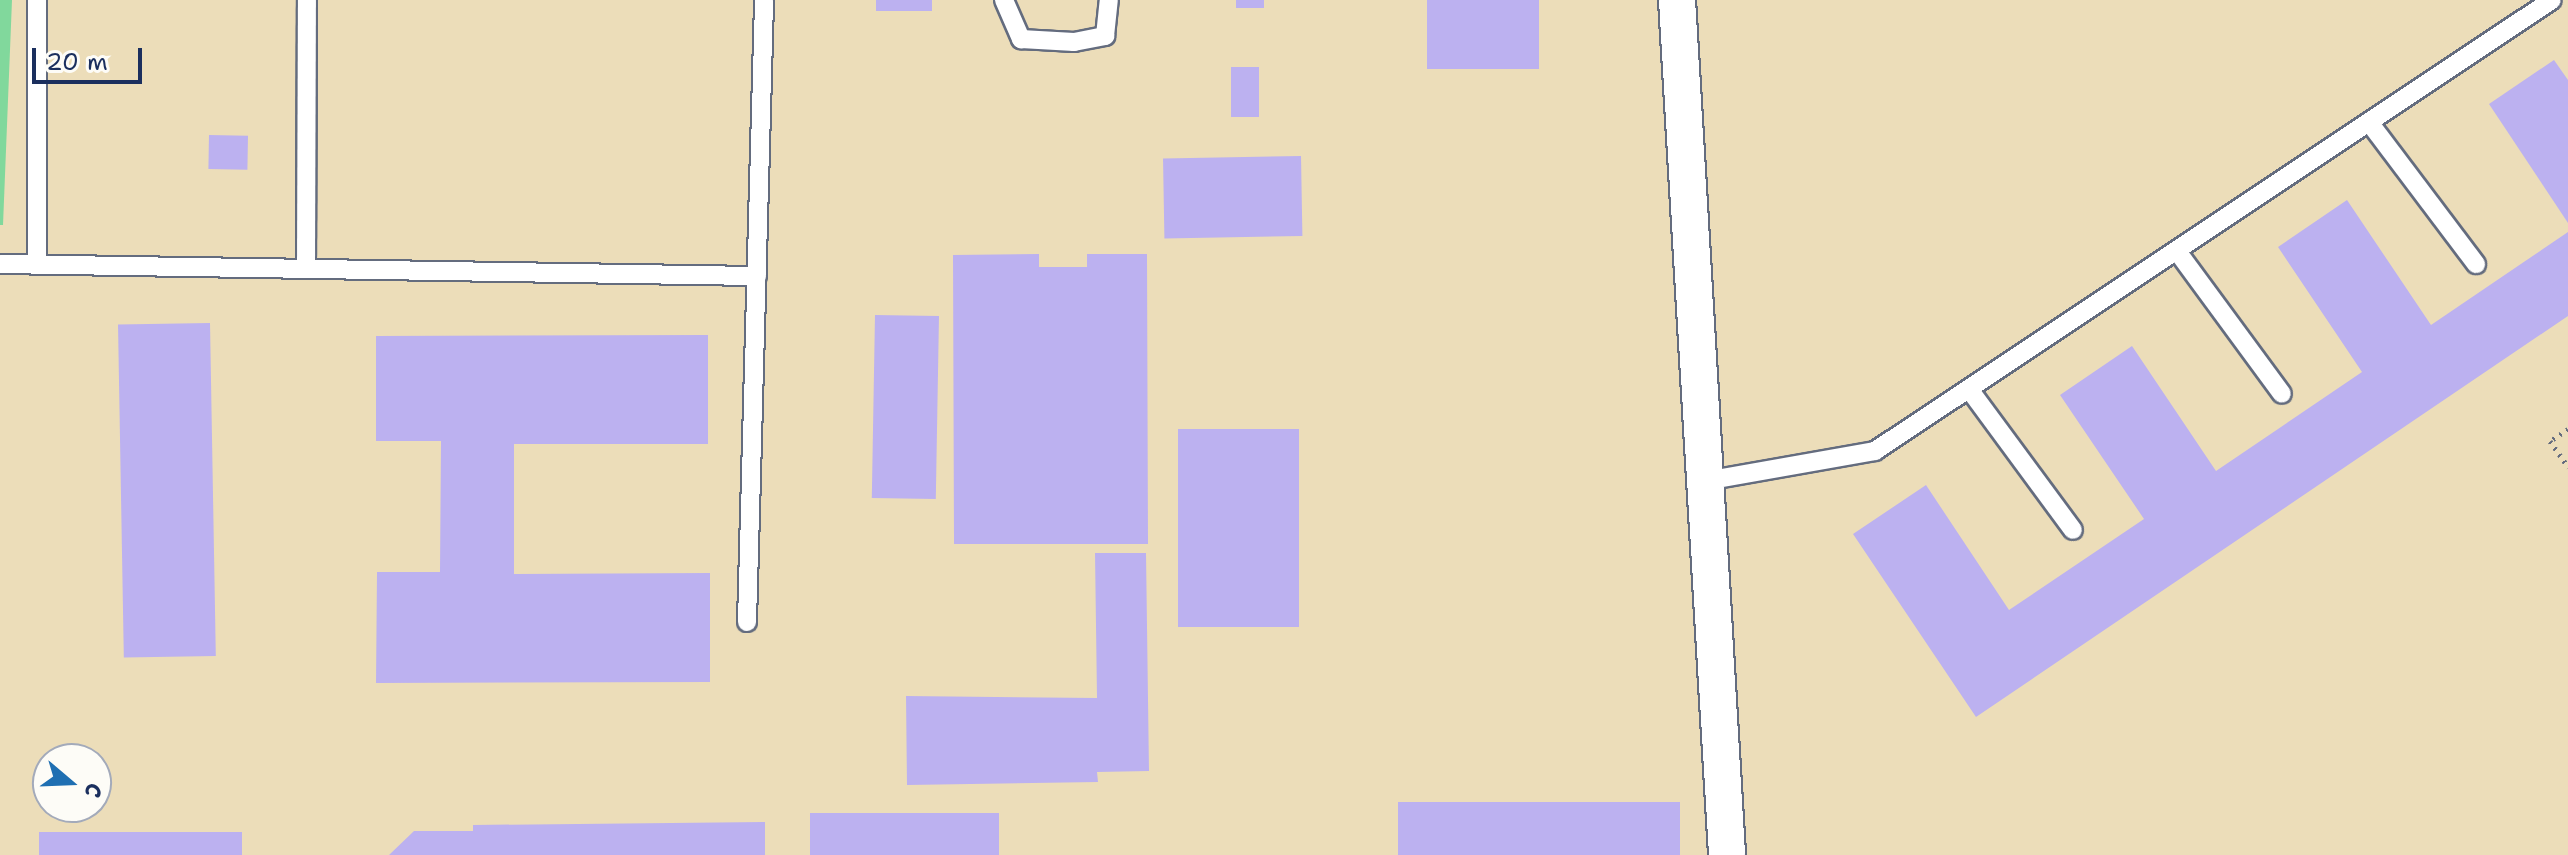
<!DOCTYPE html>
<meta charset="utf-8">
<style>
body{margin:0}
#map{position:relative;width:2568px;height:855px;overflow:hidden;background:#ecddb9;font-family:"Shantell Sans",sans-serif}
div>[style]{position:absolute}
.green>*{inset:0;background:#81d89c}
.building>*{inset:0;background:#bcb1f0;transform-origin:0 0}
.path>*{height:5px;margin-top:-2.5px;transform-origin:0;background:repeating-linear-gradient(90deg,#646c7e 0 2px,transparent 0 8px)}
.roads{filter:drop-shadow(2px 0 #646c7e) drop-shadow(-2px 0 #646c7e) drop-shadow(0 2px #646c7e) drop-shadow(0 -2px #646c7e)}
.service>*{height:18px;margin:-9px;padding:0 9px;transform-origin:9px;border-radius:9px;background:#fff}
.minor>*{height:36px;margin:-18px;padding:0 18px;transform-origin:18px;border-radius:18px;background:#fff}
span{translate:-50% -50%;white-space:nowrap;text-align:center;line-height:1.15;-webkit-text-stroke:8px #fdfcf7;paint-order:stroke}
.north{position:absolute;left:32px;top:743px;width:80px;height:80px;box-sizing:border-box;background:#fdfcf7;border:2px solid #a3aaba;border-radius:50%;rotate:109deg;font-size:22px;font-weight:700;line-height:32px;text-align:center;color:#1b2f5e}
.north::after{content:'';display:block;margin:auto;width:28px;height:36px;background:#1f6fb2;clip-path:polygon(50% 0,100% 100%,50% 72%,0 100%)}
.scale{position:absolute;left:32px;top:48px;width:110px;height:36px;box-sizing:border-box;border:4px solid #1b2f5e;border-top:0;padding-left:10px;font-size:24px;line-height:28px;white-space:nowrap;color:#1b2f5e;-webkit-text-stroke:6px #fdfcf7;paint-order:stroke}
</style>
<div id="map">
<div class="green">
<div style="clip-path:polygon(0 0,12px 0,3px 225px,0 225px)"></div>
</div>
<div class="building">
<div style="left:876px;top:0;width:56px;height:11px"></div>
<div style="left:1236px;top:0;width:28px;height:8px"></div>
<div style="left:1427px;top:0;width:112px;height:69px"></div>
<div style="clip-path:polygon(2554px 60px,2568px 80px,2568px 223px,2489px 104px)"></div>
<div style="left:1231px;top:67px;width:28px;height:50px"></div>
<div style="left:209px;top:135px;width:39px;height:34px;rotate:1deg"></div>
<div style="left:1301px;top:156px;width:80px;height:138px;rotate:89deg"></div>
<div style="clip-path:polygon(2347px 200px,2431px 325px,2568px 232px,2568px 316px,1976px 717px,1853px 534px,1926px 485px,2009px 610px,2144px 519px,2060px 395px,2132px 346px,2216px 471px,2362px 372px,2278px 247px)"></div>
<div style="clip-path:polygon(1039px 254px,1039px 267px,1087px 267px,1087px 254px,1147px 254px,1148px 544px,954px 544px,953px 255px)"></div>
<div style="left:875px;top:315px;width:64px;height:183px;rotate:1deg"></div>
<div style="left:210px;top:323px;width:333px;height:92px;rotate:89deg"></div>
<div style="clip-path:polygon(708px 335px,708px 444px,514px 444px,514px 574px,710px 573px,710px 682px,376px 683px,377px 572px,440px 572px,441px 441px,376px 441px,376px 336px)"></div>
<div style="left:1299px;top:429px;width:198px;height:121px;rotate:90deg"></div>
<div style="clip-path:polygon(1095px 553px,1146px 553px,1149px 771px,1097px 772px,1098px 782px,907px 785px,906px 696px,1097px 698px)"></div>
<div style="left:1680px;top:802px;width:53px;height:282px;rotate:90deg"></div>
<div style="left:999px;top:813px;width:42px;height:189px;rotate:90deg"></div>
<div style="clip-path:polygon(765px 822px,765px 855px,389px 855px,414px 831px,473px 831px,473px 825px)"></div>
<div style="left:39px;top:832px;width:203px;height:23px"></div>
</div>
<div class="path">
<div style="left:2568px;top:429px;width:22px;rotate:146deg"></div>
<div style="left:2550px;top:441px;width:32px;rotate:55deg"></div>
</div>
<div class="roads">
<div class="service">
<div style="left:1004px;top:0;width:43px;rotate:66.4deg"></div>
<div style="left:1021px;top:39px;width:53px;rotate:3.2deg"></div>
<div style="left:1074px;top:42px;width:32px;rotate:-11deg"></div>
<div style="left:1105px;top:36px;width:36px;rotate:-84deg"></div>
<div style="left:2369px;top:122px;width:178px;rotate:53deg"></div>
<div style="left:2177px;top:251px;width:177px;rotate:53.7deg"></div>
<div style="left:0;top:264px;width:757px;rotate:0.91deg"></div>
<div style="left:37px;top:264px;width:264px;rotate:-90deg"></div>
<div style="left:306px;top:268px;width:268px;rotate:-89.8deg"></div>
<div style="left:1969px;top:389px;width:175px;rotate:53.6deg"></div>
<div style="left:1705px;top:481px;width:173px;rotate:-10deg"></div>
<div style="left:1875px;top:451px;width:813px;rotate:-33.67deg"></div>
<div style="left:747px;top:622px;width:622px;rotate:-88.43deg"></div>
</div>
<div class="minor">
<div style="left:1677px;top:0;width:856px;rotate:86.65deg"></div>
</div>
</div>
<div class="north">С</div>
<div class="scale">20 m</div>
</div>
